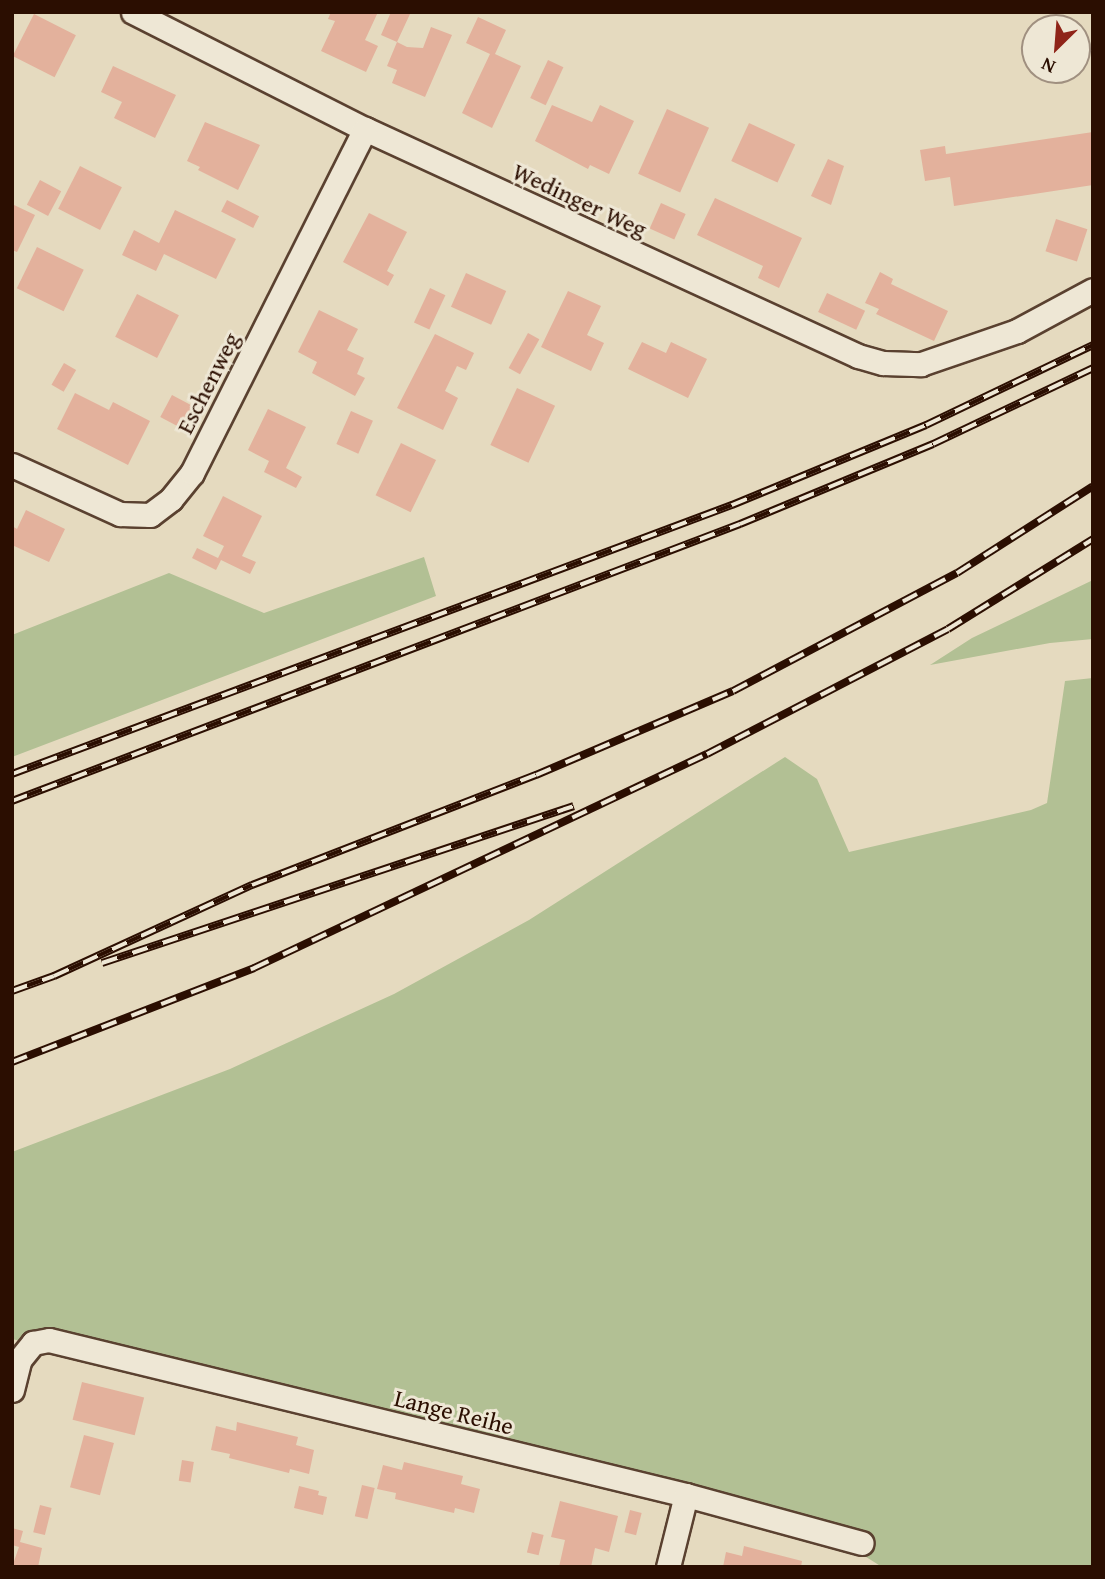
<!DOCTYPE html>
<style>
body{margin:0}
#map{position:relative;width:1105px;height:1579px;overflow:hidden;background:#e5dabf;font-family:"Gentium Book Plus",serif}
div>[style]{position:absolute}
.green>*{inset:0;background:#b2c094}
.building>*{inset:0;background:#e3b19c;transform-origin:0 0}
.roads{filter:drop-shadow(2px 0 #5a4130) drop-shadow(-2px 0 #5a4130) drop-shadow(0 2px #5a4130) drop-shadow(0 -2px #5a4130)}
.street>*{height:23px;margin:-11.5px;padding:0 11.5px;transform-origin:11.5px;border-radius:11.5px;background:#eee7d5}
.rail>*{height:8px;margin-top:-4px;transform-origin:0;background:repeating-linear-gradient(90deg,#eee7d5 0 16px,#2b0e01 0 32px);box-sizing:border-box;border-block:2px solid #2b0e01}
span{translate:-50% -50%;white-space:nowrap;text-align:center;line-height:1.15;-webkit-text-stroke:6px #eee7d5;paint-order:stroke}
.street-label{font-size:24px;color:#2b0e01}
.frame{position:absolute;inset:0;border:14px solid #2b0e01;pointer-events:none}
.north{position:absolute;left:1021px;top:14px;width:70px;height:70px;box-sizing:border-box;background:#eee7d5;border:2px solid #a09080;border-radius:50%;rotate:205deg;font-size:19px;font-weight:700;line-height:28px;text-align:center;color:#2b0e01}
.north::after{content:'';display:block;margin:auto;width:24px;height:32px;background:#8f2418;clip-path:polygon(50% 0,100% 100%,50% 72%,0 100%)}
</style>
<div id="map">
<div class="green">
<div style="clip-path:polygon(424px 557px,436px 596px,12px 757px,12px 635px,169px 573px,264px 613px)"></div>
<div style="clip-path:polygon(1093px 580px,1093px 639px,1050px 643px,930px 665px,972px 638px)"></div>
<div style="clip-path:polygon(1093px 678px,1093px 1567px,882px 1567px,863px 1555px,789px 1531px,12px 1339px,12px 1152px,230px 1069px,394px 994px,529px 920px,785px 757px,817px 779px,849px 852px,1031px 810px,1047px 803px,1065px 681px)"></div>
</div>
<div class="building">
<div style="clip-path:polygon(331px 12px,378px 12px,365px 40px,378px 46px,366px 72px,321px 51px,335px 21px,328px 19px)"></div>
<div style="clip-path:polygon(391px 12px,410px 14px,397px 42px,407px 47px,423px 48px,431px 27px,452px 35px,425px 97px,392px 83px,397px 70px,387px 66px,397px 42px,381px 35px)"></div>
<div style="left:34px;top:14px;width:47px;height:47px;rotate:27deg"></div>
<div style="clip-path:polygon(478px 17px,506px 30px,495px 54px,521px 66px,492px 128px,462px 113px,490px 54px,466px 43px)"></div>
<div style="left:548px;top:60px;width:17px;height:42px;rotate:25deg"></div>
<div style="clip-path:polygon(113px 66px,176px 95px,155px 138px,114px 118px,122px 102px,101px 92px)"></div>
<div style="clip-path:polygon(552px 105px,592px 122px,600px 105px,634px 121px,609px 174px,590px 165px,588px 169px,535px 141px)"></div>
<div style="left:667px;top:109px;width:46px;height:71px;rotate:24deg"></div>
<div style="clip-path:polygon(205px 122px,260px 145px,238px 190px,198px 170px,200px 167px,187px 161px)"></div>
<div style="left:749px;top:123px;width:51px;height:42px;rotate:25deg"></div>
<div style="clip-path:polygon(1093px 132px,1093px 185px,954px 206px,950px 177px,925px 181px,920px 150px,945px 146px,946px 154px)"></div>
<div style="clip-path:polygon(828px 159px,844px 166px,831px 205px,811px 196px)"></div>
<div style="left:80px;top:166px;width:47px;height:48px;rotate:27deg"></div>
<div style="left:40px;top:180px;width:24px;height:28px;rotate:28deg"></div>
<div style="clip-path:polygon(715px 198px,802px 238px,779px 288px,758px 278px,763px 266px,697px 235px)"></div>
<div style="left:227px;top:200px;width:36px;height:13px;rotate:27deg"></div>
<div style="left:661px;top:203px;width:27px;height:28px;rotate:24deg"></div>
<div style="clip-path:polygon(12px 204px,35px 215px,17px 252px,12px 250px)"></div>
<div style="clip-path:polygon(175px 210px,236px 239px,216px 279px,164px 254px,156px 271px,122px 255px,134px 230px,159px 243px)"></div>
<div style="clip-path:polygon(369px 213px,407px 232px,387px 271px,394px 275px,388px 286px,343px 262px)"></div>
<div style="left:1056px;top:219px;width:33px;height:34px;rotate:18deg"></div>
<div style="left:37px;top:247px;width:52px;height:46px;rotate:26deg"></div>
<div style="clip-path:polygon(880px 272px,893px 279px,891px 284px,948px 311px,934px 341px,876px 314px,879px 309px,865px 303px)"></div>
<div style="left:466px;top:273px;width:44px;height:37px;rotate:24deg"></div>
<div style="left:430px;top:288px;width:17px;height:38px;rotate:25deg"></div>
<div style="clip-path:polygon(568px 291px,601px 306px,587px 335px,604px 343px,591px 371px,541px 347px)"></div>
<div style="left:827px;top:293px;width:42px;height:21px;rotate:25deg"></div>
<div style="left:137px;top:294px;width:47px;height:48px;rotate:27deg"></div>
<div style="clip-path:polygon(319px 310px,358px 329px,347px 350px,364px 358px,357px 374px,365px 378px,355px 396px,312px 373px,317px 362px,298px 352px)"></div>
<div style="left:528px;top:333px;width:13px;height:40px;rotate:29deg"></div>
<div style="clip-path:polygon(435px 334px,474px 353px,466px 370px,457px 366px,445px 391px,458px 398px,443px 430px,397px 408px)"></div>
<div style="clip-path:polygon(642px 342px,666px 353px,671px 342px,707px 359px,688px 398px,628px 369px)"></div>
<div style="left:64px;top:363px;width:14px;height:25px;rotate:30deg"></div>
<div style="left:517px;top:388px;width:42px;height:63px;rotate:25deg"></div>
<div style="clip-path:polygon(75px 393px,109px 410px,113px 402px,150px 421px,128px 465px,57px 429px)"></div>
<div style="left:172px;top:395px;width:24px;height:25px;rotate:28deg"></div>
<div style="clip-path:polygon(268px 409px,306px 427px,286px 468px,302px 477px,296px 488px,264px 472px,269px 461px,248px 450px)"></div>
<div style="left:351px;top:411px;width:24px;height:36px;rotate:24deg"></div>
<div style="left:401px;top:443px;width:39px;height:58px;rotate:26deg"></div>
<div style="clip-path:polygon(223px 496px,262px 516px,242px 556px,256px 562px,250px 574px,221px 560px,216px 570px,192px 558px,197px 548px,218px 558px,224px 546px,203px 536px)"></div>
<div style="clip-path:polygon(26px 510px,65px 529px,49px 562px,12px 545px,12px 526px,17px 529px)"></div>
<div style="left:82px;top:1382px;width:64px;height:39px;rotate:14deg"></div>
<div style="clip-path:polygon(237px 1422px,298px 1437px,296px 1445px,314px 1450px,309px 1474px,290px 1469px,289px 1473px,229px 1458px,230px 1454px,211px 1450px,216px 1426px,236px 1431px)"></div>
<div style="left:84px;top:1435px;width:31px;height:54px;rotate:15deg"></div>
<div style="left:182px;top:1460px;width:12px;height:21px;rotate:9deg"></div>
<div style="clip-path:polygon(404px 1462px,463px 1476px,461px 1484px,480px 1489px,474px 1513px,455px 1508px,454px 1513px,395px 1499px,396px 1493px,377px 1489px,383px 1465px,402px 1470px)"></div>
<div style="left:362px;top:1485px;width:13px;height:32px;rotate:13deg"></div>
<div style="clip-path:polygon(299px 1486px,319px 1491px,318px 1495px,327px 1497px,323px 1515px,294px 1508px)"></div>
<div style="clip-path:polygon(560px 1501px,618px 1516px,609px 1552px,595px 1548px,591px 1567px,559px 1567px,565px 1540px,551px 1537px)"></div>
<div style="left:40px;top:1505px;width:12px;height:28px;rotate:14deg"></div>
<div style="left:630px;top:1510px;width:12px;height:23px;rotate:14deg"></div>
<div style="clip-path:polygon(12px 1528px,23px 1531px,20px 1542px,42px 1548px,38px 1567px,12px 1567px,19px 1547px,12px 1545px)"></div>
<div style="left:532px;top:1532px;width:12px;height:21px;rotate:14deg"></div>
<div style="clip-path:polygon(744px 1546px,802px 1561px,801px 1567px,723px 1567px,726px 1552px,742px 1556px)"></div>
</div>
<div class="roads">
<div class="street">
<div style="left:133px;top:12px;width:260px;rotate:26.8deg"></div>
<div style="left:365px;top:129px;width:543px;rotate:24.72deg"></div>
<div style="left:858px;top:356px;width:26px;rotate:16deg"></div>
<div style="left:883px;top:363px;width:38px;rotate:2deg"></div>
<div style="left:921px;top:364px;width:102px;rotate:-19deg"></div>
<div style="left:1017px;top:331px;width:86px;rotate:-28.3deg"></div>
<div style="left:12px;top:465px;width:119px;rotate:24.4deg"></div>
<div style="left:120px;top:514px;width:30px;rotate:2deg"></div>
<div style="left:150px;top:515px;width:26px;rotate:-37deg"></div>
<div style="left:171px;top:499px;width:33px;rotate:-51deg"></div>
<div style="left:192px;top:473px;width:385px;rotate:-63.3deg"></div>
<div style="left:12px;top:1390px;width:32px;rotate:-76deg"></div>
<div style="left:20px;top:1359px;width:21px;rotate:-51deg"></div>
<div style="left:33px;top:1343px;width:16px;rotate:-11deg"></div>
<div style="left:49px;top:1340px;width:656px;rotate:13.68deg"></div>
<div style="left:686px;top:1495px;width:182px;rotate:15.3deg"></div>
<div style="left:668px;top:1567px;width:74px;rotate:-76deg"></div>
</div>
</div>
<div class="rail">
<div style="left:12px;top:774px;width:769px;rotate:-20.49deg"></div>
<div style="left:732px;top:505px;width:210px;rotate:-22.4deg"></div>
<div style="left:926px;top:425px;width:185px;rotate:-25.6deg"></div>
<div style="left:12px;top:801px;width:779px;rotate:-20.83deg"></div>
<div style="left:740px;top:524px;width:209px;rotate:-22.5deg"></div>
<div style="left:933px;top:444px;width:177px;rotate:-25.4deg"></div>
<div style="left:102px;top:963px;width:497px;rotate:-18.4deg"></div>
<div style="left:12px;top:991px;width:45px;rotate:-19.7deg"></div>
<div style="left:54px;top:976px;width:218px;rotate:-24.7deg"></div>
<div style="left:252px;top:885px;width:305px;rotate:-21.2deg"></div>
<div style="left:536px;top:775px;width:214px;rotate:-23.1deg"></div>
<div style="left:733px;top:691px;width:253px;rotate:-27.8deg"></div>
<div style="left:957px;top:573px;width:161px;rotate:-32.6deg"></div>
<div style="left:12px;top:1062px;width:260px;rotate:-21.2deg"></div>
<div style="left:254px;top:968px;width:501px;rotate:-25.29deg"></div>
<div style="left:707px;top:754px;width:271px;rotate:-27.4deg"></div>
<div style="left:948px;top:629px;width:171px;rotate:-31.8deg"></div>
</div>
<div class="street-label">
<span style="left:580px;top:200px;rotate:25deg">Wedinger Weg</span>
<span style="left:208px;top:383px;rotate:-63deg">Eschenweg</span>
<span style="left:454px;top:1412px;rotate:14deg">Lange Reihe</span>
</div>
<div class="frame"></div>
<div class="north">N</div>
</div>
